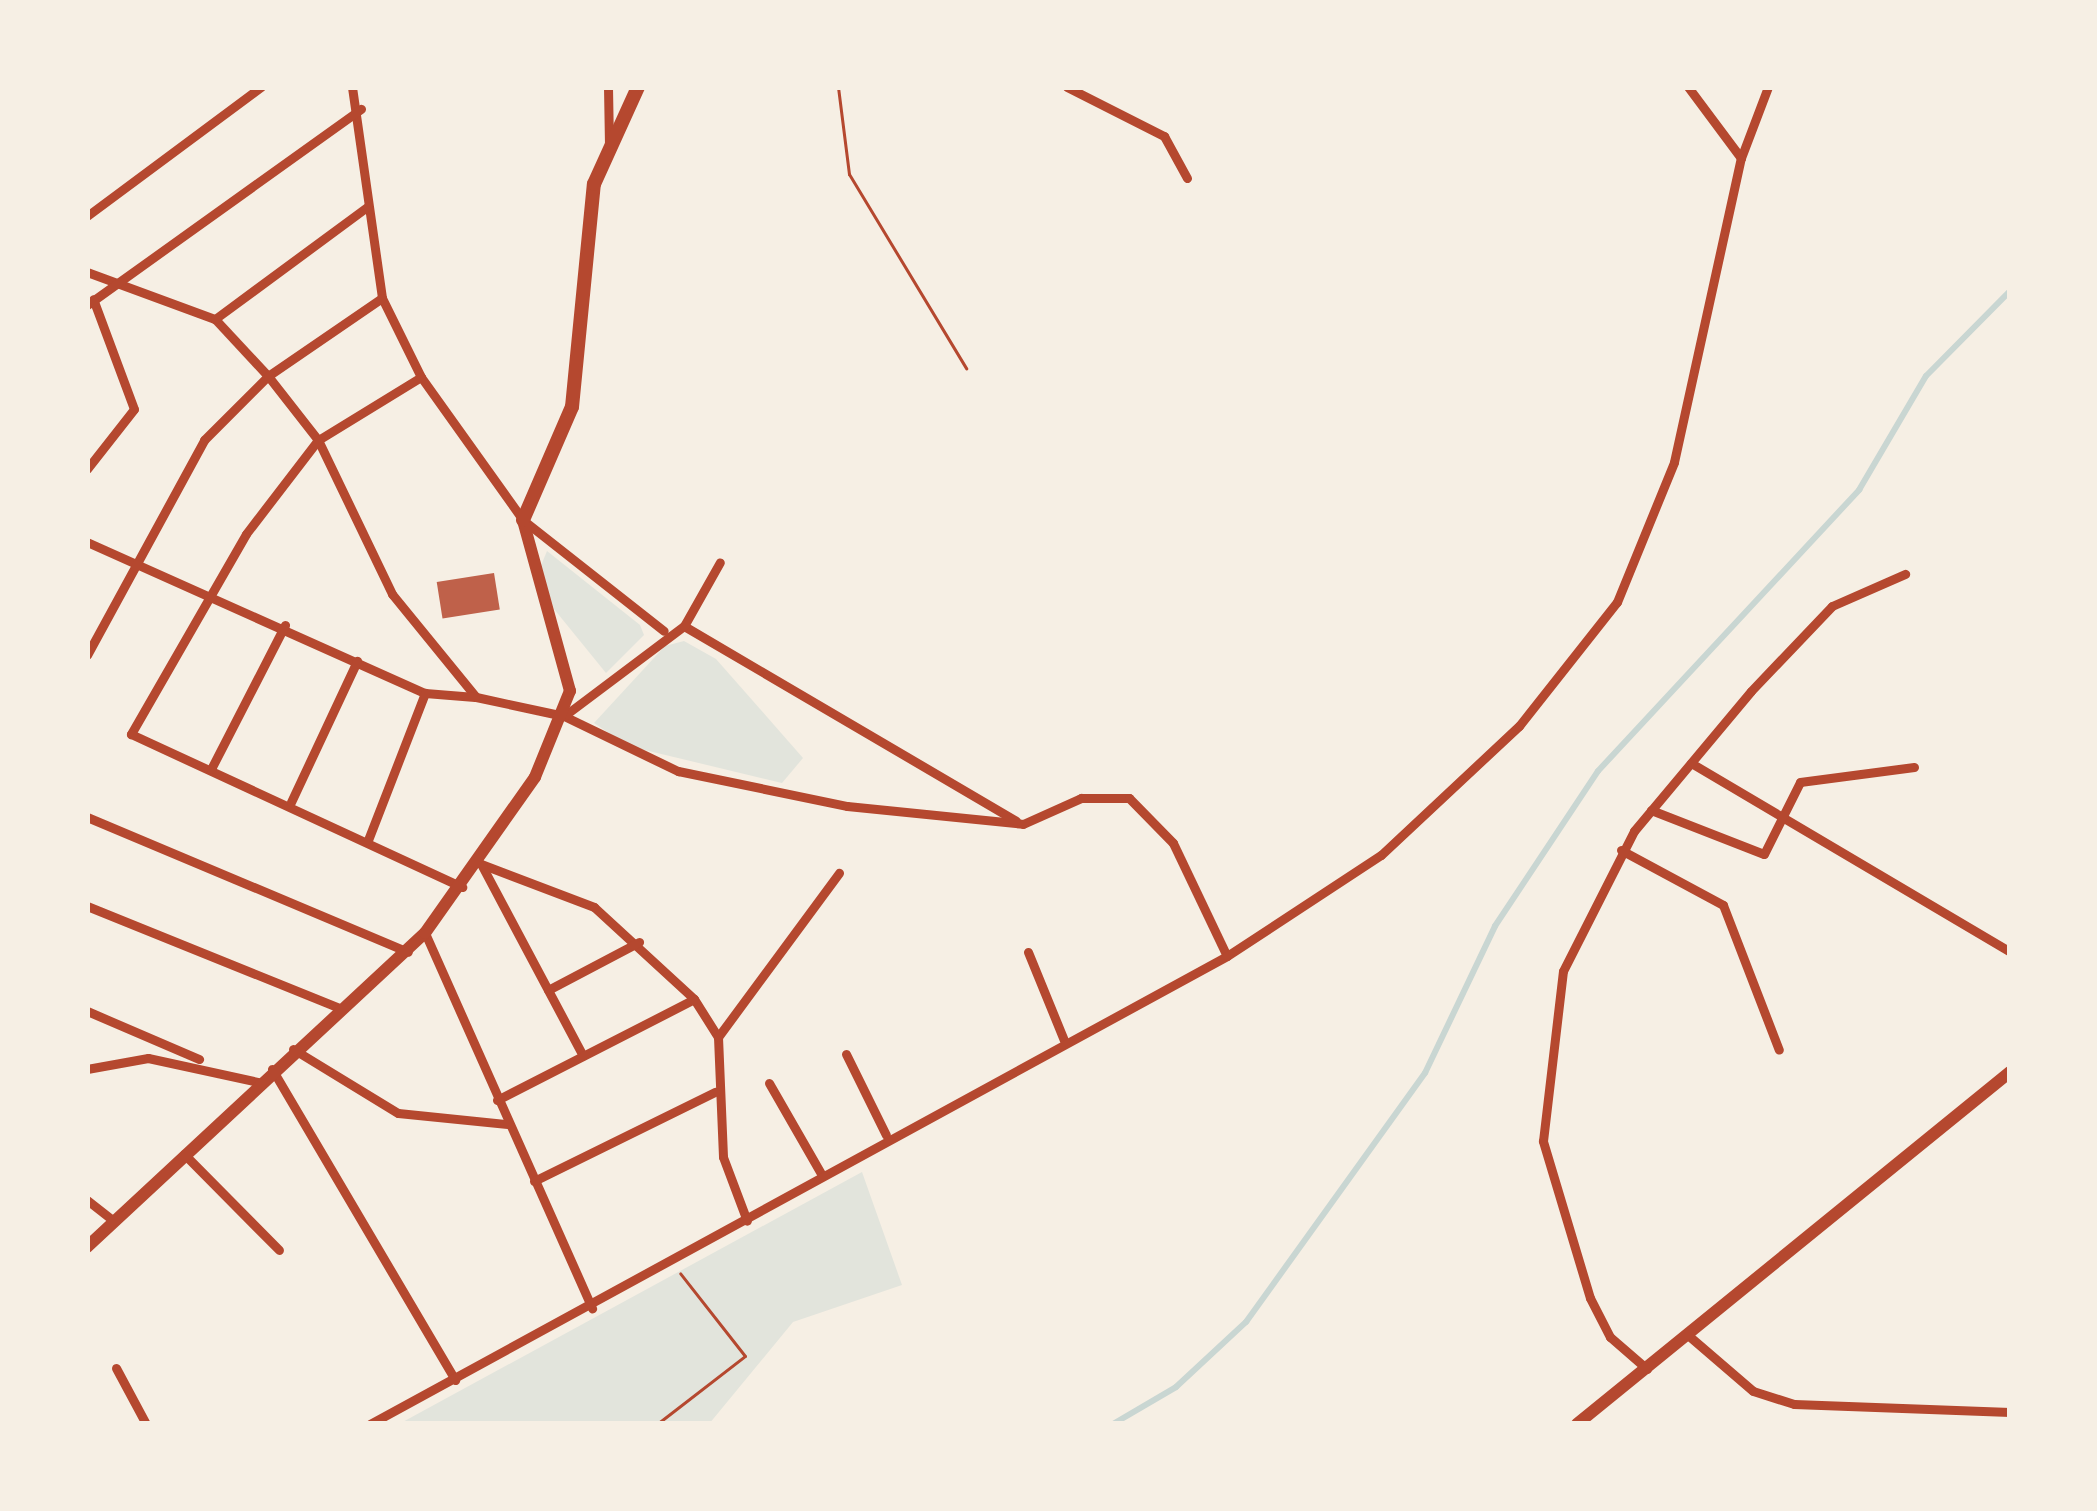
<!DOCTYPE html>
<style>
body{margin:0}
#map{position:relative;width:2097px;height:1511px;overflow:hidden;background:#f6efe4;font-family:Figtree,sans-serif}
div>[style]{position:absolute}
.green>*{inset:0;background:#e2e4dc}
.stream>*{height:6px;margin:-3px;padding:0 3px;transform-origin:3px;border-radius:3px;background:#c9d6d2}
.building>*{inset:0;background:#bf614a;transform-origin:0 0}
.path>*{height:3px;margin:-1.5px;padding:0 1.5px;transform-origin:1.5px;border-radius:1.5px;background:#b5482f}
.minor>*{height:9px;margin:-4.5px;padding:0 4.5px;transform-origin:4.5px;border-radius:4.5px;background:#b5482f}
.tertiary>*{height:12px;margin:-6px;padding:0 6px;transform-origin:6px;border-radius:6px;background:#b5482f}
.secondary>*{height:14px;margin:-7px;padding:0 7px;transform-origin:7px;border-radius:7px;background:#b5482f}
span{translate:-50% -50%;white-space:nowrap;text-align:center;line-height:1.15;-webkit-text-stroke:9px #f6efe4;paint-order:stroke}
.frame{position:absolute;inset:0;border:90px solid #f6efe4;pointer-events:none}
</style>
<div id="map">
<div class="green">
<div style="clip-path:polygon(547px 551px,640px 625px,644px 635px,606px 673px,554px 609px,540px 568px)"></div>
<div style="clip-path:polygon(684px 641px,716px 659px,803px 758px,782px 783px,628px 746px,594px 723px,665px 646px)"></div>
<div style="clip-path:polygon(862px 1172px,902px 1285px,793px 1322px,709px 1424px,399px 1424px)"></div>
</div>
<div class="stream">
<div style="left:1113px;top:1424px;width:73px;rotate:-30.4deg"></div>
<div style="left:1176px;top:1387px;width:96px;rotate:-42.9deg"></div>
<div style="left:1246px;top:1322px;width:307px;rotate:-54.3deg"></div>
<div style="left:1425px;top:1073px;width:163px;rotate:-64.5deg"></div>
<div style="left:1495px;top:926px;width:186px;rotate:-56.4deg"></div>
<div style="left:1598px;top:771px;width:384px;rotate:-47.1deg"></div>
<div style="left:1859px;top:490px;width:132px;rotate:-59.6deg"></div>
<div style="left:1926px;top:376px;width:120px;rotate:-45.3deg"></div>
</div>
<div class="building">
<div style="left:494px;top:573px;width:37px;height:58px;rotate:81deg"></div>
</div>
<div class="path">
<div style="left:838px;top:87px;width:88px;rotate:82.8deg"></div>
<div style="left:849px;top:174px;width:227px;rotate:58.9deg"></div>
<div style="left:657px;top:1424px;width:111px;rotate:-37.7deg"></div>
<div style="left:745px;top:1356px;width:105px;rotate:-128.1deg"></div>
</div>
<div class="minor">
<div style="left:352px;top:87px;width:213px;rotate:81.9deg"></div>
<div style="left:382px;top:298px;width:88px;rotate:63.7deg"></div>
<div style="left:421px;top:377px;width:176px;rotate:54.5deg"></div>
<div style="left:523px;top:520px;width:179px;rotate:38.2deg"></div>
<div style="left:608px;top:87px;width:57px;rotate:89deg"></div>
<div style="left:1067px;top:87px;width:109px;rotate:26.8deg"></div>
<div style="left:1164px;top:136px;width:48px;rotate:61.3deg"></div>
<div style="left:1741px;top:158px;width:76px;rotate:-69.2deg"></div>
<div style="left:87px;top:216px;width:217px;rotate:-36.6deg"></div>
<div style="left:87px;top:272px;width:136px;rotate:20.2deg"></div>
<div style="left:215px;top:319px;width:78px;rotate:47.1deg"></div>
<div style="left:268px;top:376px;width:81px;rotate:52deg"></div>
<div style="left:318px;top:440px;width:171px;rotate:64.3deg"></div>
<div style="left:392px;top:594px;width:133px;rotate:50.8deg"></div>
<div style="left:476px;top:697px;width:90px;rotate:12.2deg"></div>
<div style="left:564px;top:716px;width:127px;rotate:25.8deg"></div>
<div style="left:678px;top:771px;width:173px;rotate:11.7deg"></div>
<div style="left:847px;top:806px;width:177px;rotate:5.8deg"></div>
<div style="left:1023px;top:824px;width:64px;rotate:-24.1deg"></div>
<div style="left:1081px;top:798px;width:48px"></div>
<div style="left:1129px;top:798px;width:63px;rotate:45.6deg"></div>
<div style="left:1173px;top:843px;width:125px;rotate:64.5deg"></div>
<div style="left:87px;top:305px;width:337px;rotate:-35.6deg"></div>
<div style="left:215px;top:319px;width:190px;rotate:-36.4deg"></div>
<div style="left:421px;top:377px;width:121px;rotate:148.5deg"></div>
<div style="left:318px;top:440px;width:118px;rotate:127.5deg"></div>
<div style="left:246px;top:534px;width:231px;rotate:119.9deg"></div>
<div style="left:131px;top:734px;width:365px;rotate:24.8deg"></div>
<div style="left:87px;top:469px;width:76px;rotate:-51.9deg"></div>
<div style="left:134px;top:409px;width:117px;rotate:-110.4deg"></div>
<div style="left:87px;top:542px;width:370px;rotate:24.1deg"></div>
<div style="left:425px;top:693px;width:50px;rotate:4.6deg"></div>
<div style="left:684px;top:626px;width:385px;rotate:30.4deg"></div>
<div style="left:87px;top:655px;width:245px;rotate:-61.4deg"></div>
<div style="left:204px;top:440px;width:91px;rotate:-45deg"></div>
<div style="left:268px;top:376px;width:138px;rotate:-34.4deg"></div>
<div style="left:564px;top:716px;width:150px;rotate:-36.9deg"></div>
<div style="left:684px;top:626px;width:73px;rotate:-60.6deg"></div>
<div style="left:1691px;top:763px;width:371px;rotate:30.6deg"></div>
<div style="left:211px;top:769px;width:162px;rotate:-62.8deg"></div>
<div style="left:291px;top:802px;width:156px;rotate:-64.9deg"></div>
<div style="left:1651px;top:810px;width:121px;rotate:21.3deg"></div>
<div style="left:1764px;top:854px;width:80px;rotate:-63.4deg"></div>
<div style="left:1800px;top:782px;width:115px;rotate:-7.5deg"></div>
<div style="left:87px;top:817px;width:348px;rotate:22.8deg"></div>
<div style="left:368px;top:840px;width:158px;rotate:-68.8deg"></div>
<div style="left:1621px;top:850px;width:116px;rotate:28.3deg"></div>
<div style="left:1723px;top:905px;width:155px;rotate:68.9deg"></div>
<div style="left:481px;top:864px;width:121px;rotate:20.8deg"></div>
<div style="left:594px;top:907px;width:136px;rotate:42.6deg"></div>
<div style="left:694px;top:999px;width:45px;rotate:57.7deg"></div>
<div style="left:718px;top:1037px;width:120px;rotate:87.6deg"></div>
<div style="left:723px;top:1157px;width:68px;rotate:69.4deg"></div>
<div style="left:481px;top:864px;width:217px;rotate:62deg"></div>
<div style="left:87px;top:906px;width:272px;rotate:22deg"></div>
<div style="left:425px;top:933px;width:411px;rotate:66deg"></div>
<div style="left:1028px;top:952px;width:95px;rotate:67.8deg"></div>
<div style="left:548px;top:990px;width:103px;rotate:-27.8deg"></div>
<div style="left:87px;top:1011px;width:122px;rotate:23.2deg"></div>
<div style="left:718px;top:1037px;width:204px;rotate:-53.6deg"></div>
<div style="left:293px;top:1049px;width:123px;rotate:31.4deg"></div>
<div style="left:398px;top:1113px;width:110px;rotate:5.8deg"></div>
<div style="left:846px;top:1054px;width:90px;rotate:63.7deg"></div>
<div style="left:87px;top:1069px;width:62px;rotate:-10.2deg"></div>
<div style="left:148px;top:1058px;width:113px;rotate:12.3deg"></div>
<div style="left:272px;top:1069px;width:361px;rotate:59.5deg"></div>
<div style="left:769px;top:1083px;width:106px;rotate:60.1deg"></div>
<div style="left:497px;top:1100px;width:221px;rotate:-27.1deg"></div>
<div style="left:184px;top:1154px;width:135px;rotate:45.3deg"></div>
<div style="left:534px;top:1181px;width:202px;rotate:-26.2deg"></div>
<div style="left:87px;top:1200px;width:34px;rotate:38deg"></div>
<div style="left:1689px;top:1336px;width:84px;rotate:40.7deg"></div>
<div style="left:1753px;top:1391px;width:43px;rotate:17.6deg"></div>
<div style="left:1794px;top:1404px;width:216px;rotate:2.1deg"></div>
<div style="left:116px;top:1368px;width:64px;rotate:61.8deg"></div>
<div style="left:1647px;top:1369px;width:49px;rotate:-139.1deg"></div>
<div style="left:1610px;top:1337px;width:44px;rotate:-117.1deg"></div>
<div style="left:1590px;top:1298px;width:164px;rotate:-106.7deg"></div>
<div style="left:1543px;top:1141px;width:171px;rotate:-83.3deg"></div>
<div style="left:1563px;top:971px;width:157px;rotate:-63.1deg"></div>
<div style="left:1634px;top:831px;width:182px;rotate:-50.1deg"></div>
<div style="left:1751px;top:691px;width:117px;rotate:-46.4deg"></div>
<div style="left:1832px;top:606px;width:80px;rotate:-23.7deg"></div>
<div style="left:370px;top:1424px;width:976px;rotate:-28.64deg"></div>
<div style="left:1227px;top:956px;width:184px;rotate:-33.3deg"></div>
<div style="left:1381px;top:855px;width:189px;rotate:-43.1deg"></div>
<div style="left:1519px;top:726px;width:158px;rotate:-51.7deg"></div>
<div style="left:1617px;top:602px;width:151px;rotate:-67.8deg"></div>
<div style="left:1674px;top:462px;width:311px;rotate:-77.6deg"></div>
<div style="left:1741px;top:158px;width:89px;rotate:-126.7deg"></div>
</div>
<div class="tertiary">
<div style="left:87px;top:1247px;width:461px;rotate:-42.9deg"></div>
<div style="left:425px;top:933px;width:191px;rotate:-54.8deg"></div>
<div style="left:535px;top:777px;width:93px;rotate:-67.9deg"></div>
<div style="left:570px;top:691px;width:177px;rotate:-105.4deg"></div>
<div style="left:1577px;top:1424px;width:558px;rotate:-39.11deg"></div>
</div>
<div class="secondary">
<div style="left:523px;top:520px;width:123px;rotate:-66.6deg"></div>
<div style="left:572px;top:407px;width:224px;rotate:-84.4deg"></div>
<div style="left:594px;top:184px;width:107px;rotate:-65.6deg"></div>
</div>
<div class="frame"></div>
</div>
